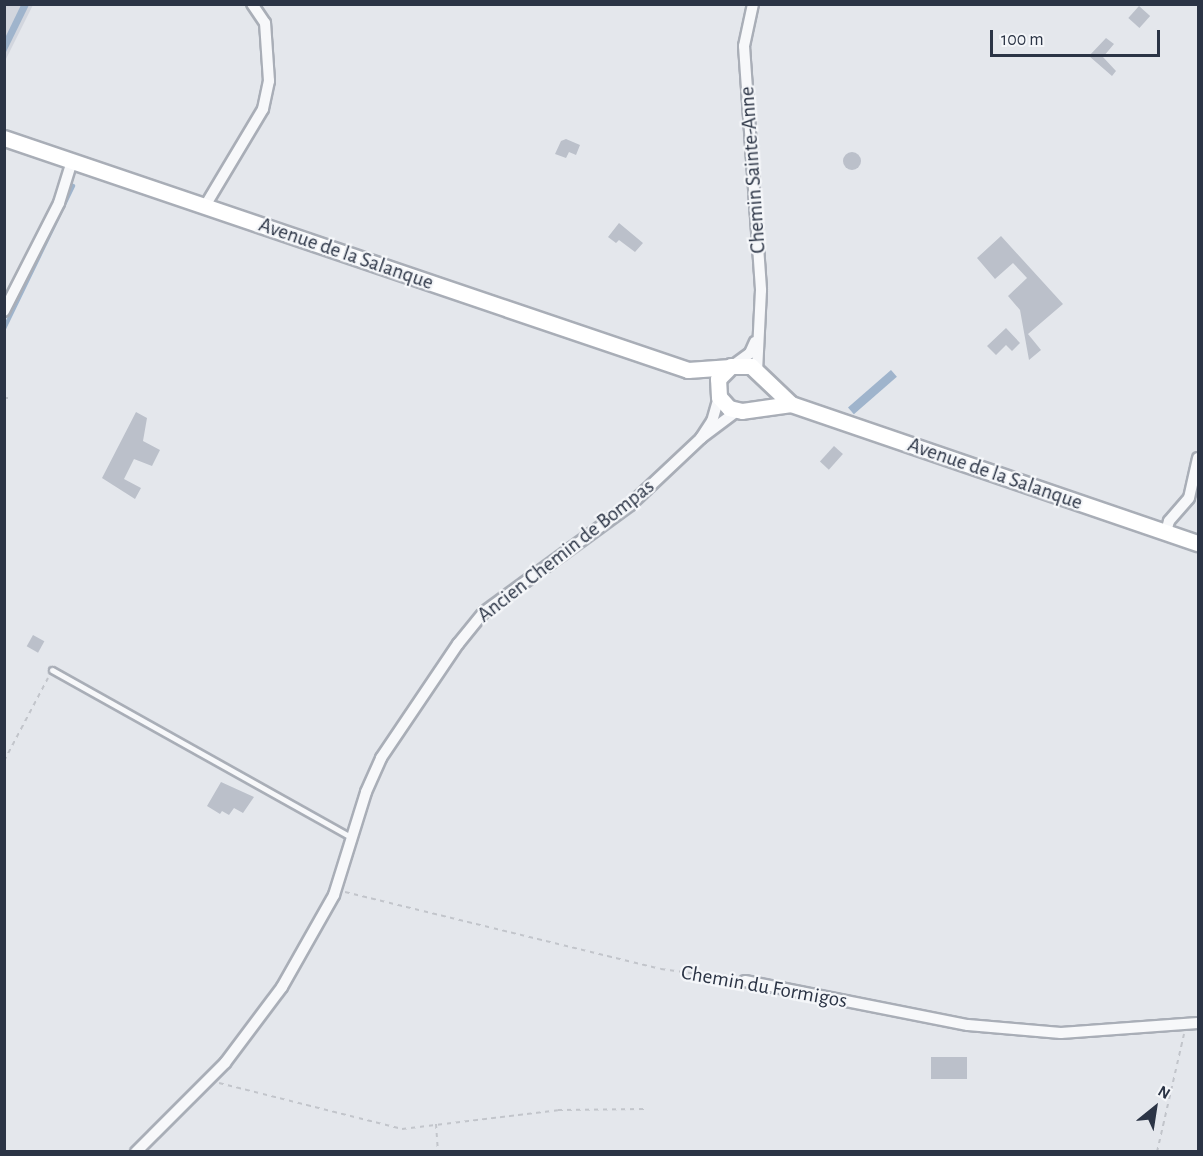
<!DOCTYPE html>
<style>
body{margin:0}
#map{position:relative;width:1203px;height:1156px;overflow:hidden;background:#e4e7ec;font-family:"Alegreya Sans",sans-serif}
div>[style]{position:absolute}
.built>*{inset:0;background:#d2d6de}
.water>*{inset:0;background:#9fb4cc;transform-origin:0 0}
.stream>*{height:4px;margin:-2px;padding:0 2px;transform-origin:2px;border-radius:2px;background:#9fb4cc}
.building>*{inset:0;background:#bbc0ca;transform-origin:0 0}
.round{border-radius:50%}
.path>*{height:2px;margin-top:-1px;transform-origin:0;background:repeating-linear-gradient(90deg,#c2c5cb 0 4.5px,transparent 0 9px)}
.roads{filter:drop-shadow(2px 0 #a9aeb7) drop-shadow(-2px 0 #a9aeb7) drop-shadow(0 2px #a9aeb7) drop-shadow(0 -2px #a9aeb7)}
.lane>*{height:5px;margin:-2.5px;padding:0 2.5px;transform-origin:2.5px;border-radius:2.5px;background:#f7f8fa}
.street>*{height:10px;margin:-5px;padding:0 5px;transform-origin:5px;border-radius:5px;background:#f7f8fa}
.secondary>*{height:15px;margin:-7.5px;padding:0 7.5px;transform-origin:7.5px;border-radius:7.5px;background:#fff}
span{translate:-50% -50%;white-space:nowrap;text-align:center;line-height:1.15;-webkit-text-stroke:4.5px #f4f6f9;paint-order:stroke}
.street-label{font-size:21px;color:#2b3445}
.frame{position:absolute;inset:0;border:6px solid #2b3445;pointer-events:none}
.north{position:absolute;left:1125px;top:1078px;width:60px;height:60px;-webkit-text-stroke:4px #f4f6f9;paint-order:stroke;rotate:30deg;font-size:16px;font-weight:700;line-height:24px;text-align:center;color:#2b3445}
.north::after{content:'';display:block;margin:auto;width:21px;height:27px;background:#2b3445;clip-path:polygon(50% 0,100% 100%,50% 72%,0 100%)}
.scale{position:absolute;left:990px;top:30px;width:170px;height:27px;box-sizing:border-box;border:3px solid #2b3445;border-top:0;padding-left:8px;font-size:18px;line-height:21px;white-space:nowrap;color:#2b3445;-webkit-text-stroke:4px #f4f6f9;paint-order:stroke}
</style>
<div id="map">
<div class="built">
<div style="clip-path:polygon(5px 5px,33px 5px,5px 61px)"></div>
</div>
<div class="water">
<div style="clip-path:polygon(21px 5px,29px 5px,5px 54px,5px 38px)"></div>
<div style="left:891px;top:370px;width:9px;height:57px;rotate:49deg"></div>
</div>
<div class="stream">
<div style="left:4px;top:329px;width:159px;rotate:-64.2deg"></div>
</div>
<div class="building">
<div style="left:1139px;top:6px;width:15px;height:16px;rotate:42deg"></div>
<div style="clip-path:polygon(1106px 38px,1114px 44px,1103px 57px,1116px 71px,1112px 76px,1089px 56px)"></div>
<div style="clip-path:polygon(566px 139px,580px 145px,576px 155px,569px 152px,566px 158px,555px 154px,561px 141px)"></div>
<div class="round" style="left:843px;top:152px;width:18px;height:18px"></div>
<div style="clip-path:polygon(619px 223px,643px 243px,635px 252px,619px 240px,616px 243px,608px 237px)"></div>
<div style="clip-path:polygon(1001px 236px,1063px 304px,1028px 334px,1041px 350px,1029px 360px,1020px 310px,1008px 296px,1027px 278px,1013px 263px,995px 279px,977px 258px)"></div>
<div style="clip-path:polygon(1006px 328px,1020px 343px,1012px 351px,1006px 345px,996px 355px,987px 346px)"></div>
<div style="clip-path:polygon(136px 412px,147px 418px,143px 441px,160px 450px,152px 466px,134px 459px,124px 479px,141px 488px,135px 499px,102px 478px)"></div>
<div style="left:834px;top:446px;width:12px;height:21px;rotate:42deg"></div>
<div style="left:33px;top:635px;width:13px;height:13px;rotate:29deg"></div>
<div style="clip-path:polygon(221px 782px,254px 797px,243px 813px,234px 808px,229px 815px,222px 811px,220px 814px,207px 806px)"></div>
<div style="left:931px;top:1057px;width:36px;height:22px"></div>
</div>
<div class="path">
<div style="left:4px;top:398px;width:9px"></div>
<div style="left:4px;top:761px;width:94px;rotate:-62.1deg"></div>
<div style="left:345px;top:892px;width:325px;rotate:13.7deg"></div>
<div style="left:661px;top:969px;width:74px;rotate:7.8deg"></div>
<div style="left:219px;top:1083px;width:189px;rotate:14.1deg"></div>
<div style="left:402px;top:1129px;width:157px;rotate:-6.9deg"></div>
<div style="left:558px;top:1110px;width:87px;rotate:-0.7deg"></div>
<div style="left:436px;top:1124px;width:28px;rotate:86deg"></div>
<div style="left:1157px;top:1152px;width:121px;rotate:-77.1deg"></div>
</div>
<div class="roads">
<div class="lane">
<div style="left:52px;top:670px;width:342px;rotate:29.2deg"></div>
</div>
<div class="street">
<div style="left:753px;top:4px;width:43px;rotate:102.1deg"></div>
<div style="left:744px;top:46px;width:245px;rotate:86deg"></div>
<div style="left:761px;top:290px;width:81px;rotate:92.8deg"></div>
<div style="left:205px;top:206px;width:113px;rotate:-59.1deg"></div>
<div style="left:263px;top:109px;width:29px;rotate:-78deg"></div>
<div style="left:269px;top:81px;width:58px;rotate:-93.9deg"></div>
<div style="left:265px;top:23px;width:23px;rotate:-124deg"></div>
<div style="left:4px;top:311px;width:121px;rotate:-63deg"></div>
<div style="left:59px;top:203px;width:44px;rotate:-72.8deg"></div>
<div style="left:735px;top:364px;width:19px;rotate:-36deg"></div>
<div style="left:750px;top:353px;width:12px;rotate:-66deg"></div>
<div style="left:719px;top:397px;width:25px;rotate:106deg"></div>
<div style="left:712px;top:421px;width:20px;rotate:123deg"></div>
<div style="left:701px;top:438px;width:45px;rotate:-36.9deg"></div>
<div style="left:1166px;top:532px;width:11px;rotate:-75deg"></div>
<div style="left:1169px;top:521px;width:30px;rotate:-49deg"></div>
<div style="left:1189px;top:498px;width:41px;rotate:-77.3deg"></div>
<div style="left:745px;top:981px;width:227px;rotate:11.2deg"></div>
<div style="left:968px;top:1025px;width:93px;rotate:4.9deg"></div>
<div style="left:1061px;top:1033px;width:137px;rotate:-4.2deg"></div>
<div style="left:136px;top:1152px;width:126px;rotate:-45deg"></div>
<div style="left:225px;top:1063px;width:95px;rotate:-53.1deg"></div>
<div style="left:282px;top:987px;width:106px;rotate:-60.5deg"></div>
<div style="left:334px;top:895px;width:108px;rotate:-72.7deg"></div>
<div style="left:366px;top:792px;width:37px;rotate:-66deg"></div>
<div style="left:381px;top:758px;width:138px;rotate:-56deg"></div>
<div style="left:458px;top:644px;width:41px;rotate:-50.9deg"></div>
<div style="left:484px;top:612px;width:181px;rotate:-36.2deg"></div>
<div style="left:630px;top:505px;width:98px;rotate:-43.3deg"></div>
</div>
<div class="secondary">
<div style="left:4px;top:138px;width:722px;rotate:18.74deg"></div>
<div style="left:688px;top:370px;width:39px;rotate:-4deg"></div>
<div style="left:791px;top:404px;width:49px;rotate:171.9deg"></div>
<div style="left:742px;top:411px;width:13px;rotate:-167deg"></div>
<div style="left:729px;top:408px;width:15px;rotate:-132deg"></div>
<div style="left:719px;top:397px;width:18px;rotate:-93deg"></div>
<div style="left:718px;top:379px;width:18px;rotate:-45deg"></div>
<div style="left:731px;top:366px;width:20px"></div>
<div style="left:751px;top:366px;width:55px;rotate:43.5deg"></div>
<div style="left:791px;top:404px;width:430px;rotate:18.9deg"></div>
</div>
</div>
<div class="street-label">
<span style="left:753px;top:170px;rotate:-94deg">Chemin Sainte-Anne</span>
<span style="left:346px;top:254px;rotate:19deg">Avenue de la Salanque</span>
<span style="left:995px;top:474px;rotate:19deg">Avenue de la Salanque</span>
<span style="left:566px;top:551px;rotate:-38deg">Ancien Chemin de Bompas</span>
<span style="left:764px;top:987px;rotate:10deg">Chemin du Formigos</span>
</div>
<div class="frame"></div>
<div class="north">N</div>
<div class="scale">100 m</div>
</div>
